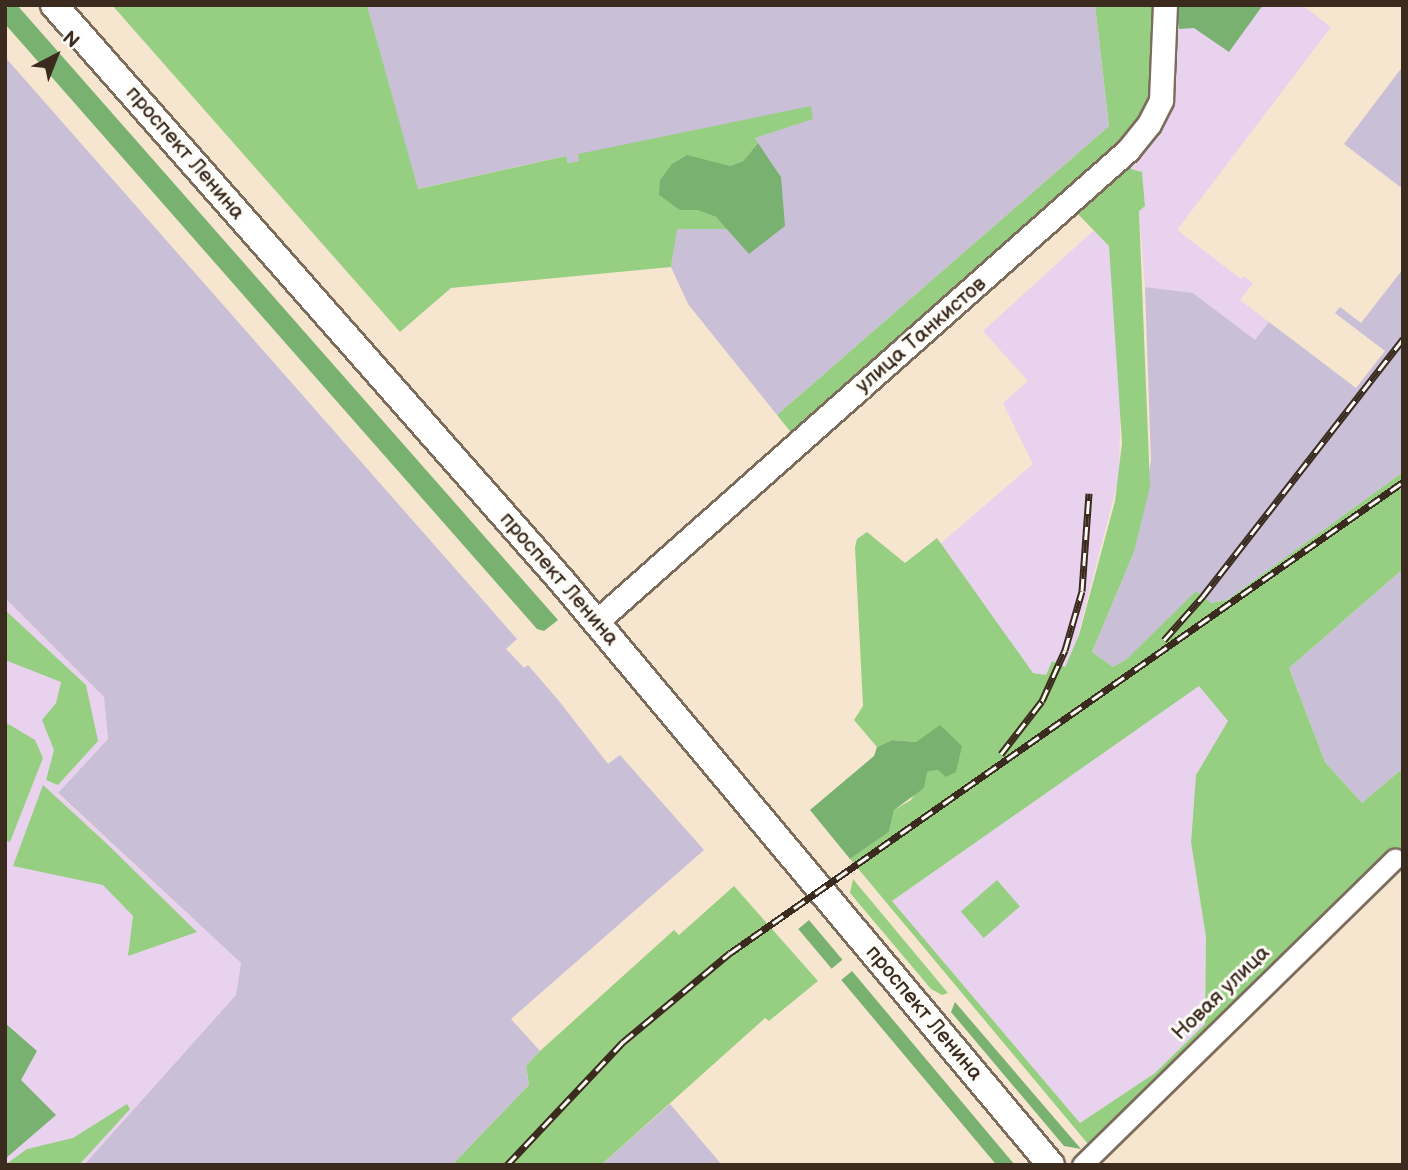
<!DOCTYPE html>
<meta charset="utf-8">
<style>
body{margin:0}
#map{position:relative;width:1408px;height:1170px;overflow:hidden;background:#f6e6cf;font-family:"Balsamiq Sans",sans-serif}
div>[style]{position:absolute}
.built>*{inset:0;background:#e8d2ee}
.industrial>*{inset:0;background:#c9bfd7}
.green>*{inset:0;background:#97cf82;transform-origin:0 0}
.forest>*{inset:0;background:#79b270;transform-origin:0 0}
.roads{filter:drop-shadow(2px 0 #7c6c5c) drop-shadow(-2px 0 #7c6c5c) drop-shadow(0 2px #7c6c5c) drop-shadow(0 -2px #7c6c5c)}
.minor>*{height:19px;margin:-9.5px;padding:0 9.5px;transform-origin:9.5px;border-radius:9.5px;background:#fff}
.tertiary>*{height:23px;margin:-11.5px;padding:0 11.5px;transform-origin:11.5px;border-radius:11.5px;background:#fff}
.secondary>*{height:26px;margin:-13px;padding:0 13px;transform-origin:13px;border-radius:13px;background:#fff}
.rail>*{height:7px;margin-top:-3.5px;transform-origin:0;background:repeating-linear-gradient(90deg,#fdfcf7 0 13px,#3b2a1e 0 26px);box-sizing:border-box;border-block:2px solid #3b2a1e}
span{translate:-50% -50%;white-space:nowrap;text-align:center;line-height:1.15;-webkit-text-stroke:6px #fdfcf7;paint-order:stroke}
.street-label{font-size:21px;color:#3b2a1e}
.frame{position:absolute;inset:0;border:7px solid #3b2a1e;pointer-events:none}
.north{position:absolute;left:21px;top:21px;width:70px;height:70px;-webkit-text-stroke:5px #fdfcf7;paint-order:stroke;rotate:42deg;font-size:19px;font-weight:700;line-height:28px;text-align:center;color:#3b2a1e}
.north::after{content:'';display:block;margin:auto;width:24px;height:32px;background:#3b2a1e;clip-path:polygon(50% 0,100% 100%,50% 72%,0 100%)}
</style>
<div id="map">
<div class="built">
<div style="clip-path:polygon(1173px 5px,1302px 5px,1331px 27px,1177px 230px,1241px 279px,1243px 276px,1253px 283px,1240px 300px,1269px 322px,1256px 341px,1193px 293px,1145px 287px,1139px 210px,1145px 206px,1142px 172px,1131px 169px,1131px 160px,1171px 94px)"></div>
<div style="clip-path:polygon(1094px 230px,1109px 246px,1121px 385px,1119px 477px,1074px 651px,1065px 667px,1052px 662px,1046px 675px,1033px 673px,940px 544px,1033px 464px,1003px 403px,1028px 381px,983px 331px)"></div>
<div style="clip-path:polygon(5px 598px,104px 697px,108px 739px,58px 794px,241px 963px,236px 995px,84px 1165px,5px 1165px)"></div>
<div style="clip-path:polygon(1199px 685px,1228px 721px,1196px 775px,1191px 842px,1206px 937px,1205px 1024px,1155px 1073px,1080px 1123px,892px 901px)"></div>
</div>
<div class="industrial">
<div style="clip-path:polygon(367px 5px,1095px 5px,1109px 126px,777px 415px,688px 304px,671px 267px,676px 229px,728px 229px,749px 254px,781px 177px,754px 138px,812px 119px,578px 155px,580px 161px,568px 163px,566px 156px,417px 189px)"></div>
<div style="clip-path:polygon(5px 57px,517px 639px,506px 649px,524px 668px,528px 665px,559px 701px,608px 764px,620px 755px,704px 850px,511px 1019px,540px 1051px,526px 1066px,529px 1085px,452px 1165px,84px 1165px,236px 995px,241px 963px,58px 793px,108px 739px,104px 697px,5px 598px)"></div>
<div style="clip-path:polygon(1403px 66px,1403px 189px,1344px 144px)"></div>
<div style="clip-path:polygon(1403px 269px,1403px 472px,1227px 600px,1211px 603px,1127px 659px,1113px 667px,1092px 652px,1134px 552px,1151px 461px,1145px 287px,1193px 293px,1255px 340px,1269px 322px,1356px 388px,1385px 351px,1335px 313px,1340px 307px,1361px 323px)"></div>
<div style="clip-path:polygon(1403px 569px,1403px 768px,1362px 803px,1325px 762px,1289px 668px)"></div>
<div style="clip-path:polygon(670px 1104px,722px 1165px,601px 1165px)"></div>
</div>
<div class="green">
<div style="clip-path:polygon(112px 5px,367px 5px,418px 189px,566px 156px,568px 163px,579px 161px,578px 154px,811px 106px,813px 119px,755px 138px,758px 143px,743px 161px,730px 166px,680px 210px,697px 210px,716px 217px,728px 229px,677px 229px,671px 267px,451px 288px,400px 332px)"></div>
<div style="clip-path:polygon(1095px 5px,1157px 5px,1153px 99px,1133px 132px,794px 436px,777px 415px,1109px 126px)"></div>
<div style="clip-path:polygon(evenodd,1131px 160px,1131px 169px,1142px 172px,1145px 206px,1139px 211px,1150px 486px,1134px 552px,1092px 652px,1113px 667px,1127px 659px,1196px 591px,1211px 603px,1227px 600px,1403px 472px,1403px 569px,1289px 668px,1325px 762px,1362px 803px,1403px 768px,1403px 858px,1393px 848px,1088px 1144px,850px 859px,889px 832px,894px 810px,911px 800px,927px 772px,938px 770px,933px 731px,916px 742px,892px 740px,877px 747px,854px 720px,863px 706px,855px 547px,857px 539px,867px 532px,905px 563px,937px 538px,1033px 673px,1046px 675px,1052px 661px,1065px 667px,1079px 635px,1115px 501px,1122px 443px,1109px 246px,1075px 211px,1131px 160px,1199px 686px,1228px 721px,1196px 775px,1191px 842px,1206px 937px,1205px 1024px,1155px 1073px,1080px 1123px,892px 901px,1199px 686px)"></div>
<div style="clip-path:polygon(5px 610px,86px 685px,98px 741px,58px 785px,46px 780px,54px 750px,42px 720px,56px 703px,61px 682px,5px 660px)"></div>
<div style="clip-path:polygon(5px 722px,35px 740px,43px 758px,10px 842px,5px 840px)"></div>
<div style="clip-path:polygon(43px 785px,106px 843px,197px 932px,128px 956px,133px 916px,103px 885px,13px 866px)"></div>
<div style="clip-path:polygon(853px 879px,948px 993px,942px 995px,931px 989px,850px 893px)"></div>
<div style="left:997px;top:880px;width:35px;height:48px;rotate:49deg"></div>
<div style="clip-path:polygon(734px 886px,818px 981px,769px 1021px,765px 1018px,601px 1165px,452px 1165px,529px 1085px,526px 1066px,540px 1051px,674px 930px,679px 935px)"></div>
<div style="clip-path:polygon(127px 1104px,130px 1109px,79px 1165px,5px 1165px,27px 1149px,73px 1138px)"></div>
</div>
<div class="forest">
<div style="clip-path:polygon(10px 5px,17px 5px,558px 620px,544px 631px,537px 629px,5px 24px,5px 10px)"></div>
<div style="clip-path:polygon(1178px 5px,1263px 5px,1229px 52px,1194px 28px,1179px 29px)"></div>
<div style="clip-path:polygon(758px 143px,781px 177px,785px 226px,749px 254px,716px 217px,697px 210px,680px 210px,659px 195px,660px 180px,672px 164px,687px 155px,730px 166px,743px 161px)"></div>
<div style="clip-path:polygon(940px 725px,962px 746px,956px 772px,946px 777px,938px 770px,927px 772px,924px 788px,894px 810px,889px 832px,850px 859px,810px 810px,874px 756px,877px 747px,892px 740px,916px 742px)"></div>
<div style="left:809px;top:920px;width:52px;height:14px;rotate:50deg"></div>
<div style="left:852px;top:971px;width:253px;height:14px;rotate:50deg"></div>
<div style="clip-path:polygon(955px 1002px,1081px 1149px,1064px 1146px,951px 1012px)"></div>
<div style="clip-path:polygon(5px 1023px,37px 1051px,21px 1080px,56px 1115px,5px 1159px)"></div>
</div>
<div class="roads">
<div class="minor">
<div style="left:1082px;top:1165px;width:438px;rotate:-44.4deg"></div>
</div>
<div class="tertiary">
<div style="left:596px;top:622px;width:711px;rotate:-41.58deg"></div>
<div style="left:1128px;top:150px;width:33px;rotate:-51deg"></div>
<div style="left:1149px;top:124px;width:27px;rotate:-63deg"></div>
<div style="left:1161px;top:100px;width:95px;rotate:-87.6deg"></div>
</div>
<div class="secondary">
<div style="left:54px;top:5px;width:767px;rotate:48.6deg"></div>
<div style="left:561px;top:580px;width:763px;rotate:50.05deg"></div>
</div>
</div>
<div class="rail">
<div style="left:1164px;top:640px;width:59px;rotate:-48.4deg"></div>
<div style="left:1203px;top:596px;width:326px;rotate:-52.1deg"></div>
<div style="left:1001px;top:754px;width:67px;rotate:-52.3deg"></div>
<div style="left:1042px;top:701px;width:56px;rotate:-65.7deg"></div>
<div style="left:1065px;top:650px;width:61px;rotate:-73.9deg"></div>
<div style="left:1082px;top:591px;width:98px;rotate:-85.9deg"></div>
<div style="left:507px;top:1165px;width:169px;rotate:-46.7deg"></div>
<div style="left:623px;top:1042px;width:139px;rotate:-39.8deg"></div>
<div style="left:730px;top:953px;width:821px;rotate:-34.99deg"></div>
</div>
<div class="street-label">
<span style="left:185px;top:153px;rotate:49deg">проспект Ленина</span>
<span style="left:921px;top:335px;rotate:-41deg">улица Танкистов</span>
<span style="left:559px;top:579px;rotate:49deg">проспект Ленина</span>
<span style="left:1221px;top:993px;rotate:-44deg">Новая улица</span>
<span style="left:924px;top:1013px;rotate:50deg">проспект Ленина</span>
</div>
<div class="frame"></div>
<div class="north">N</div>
</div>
